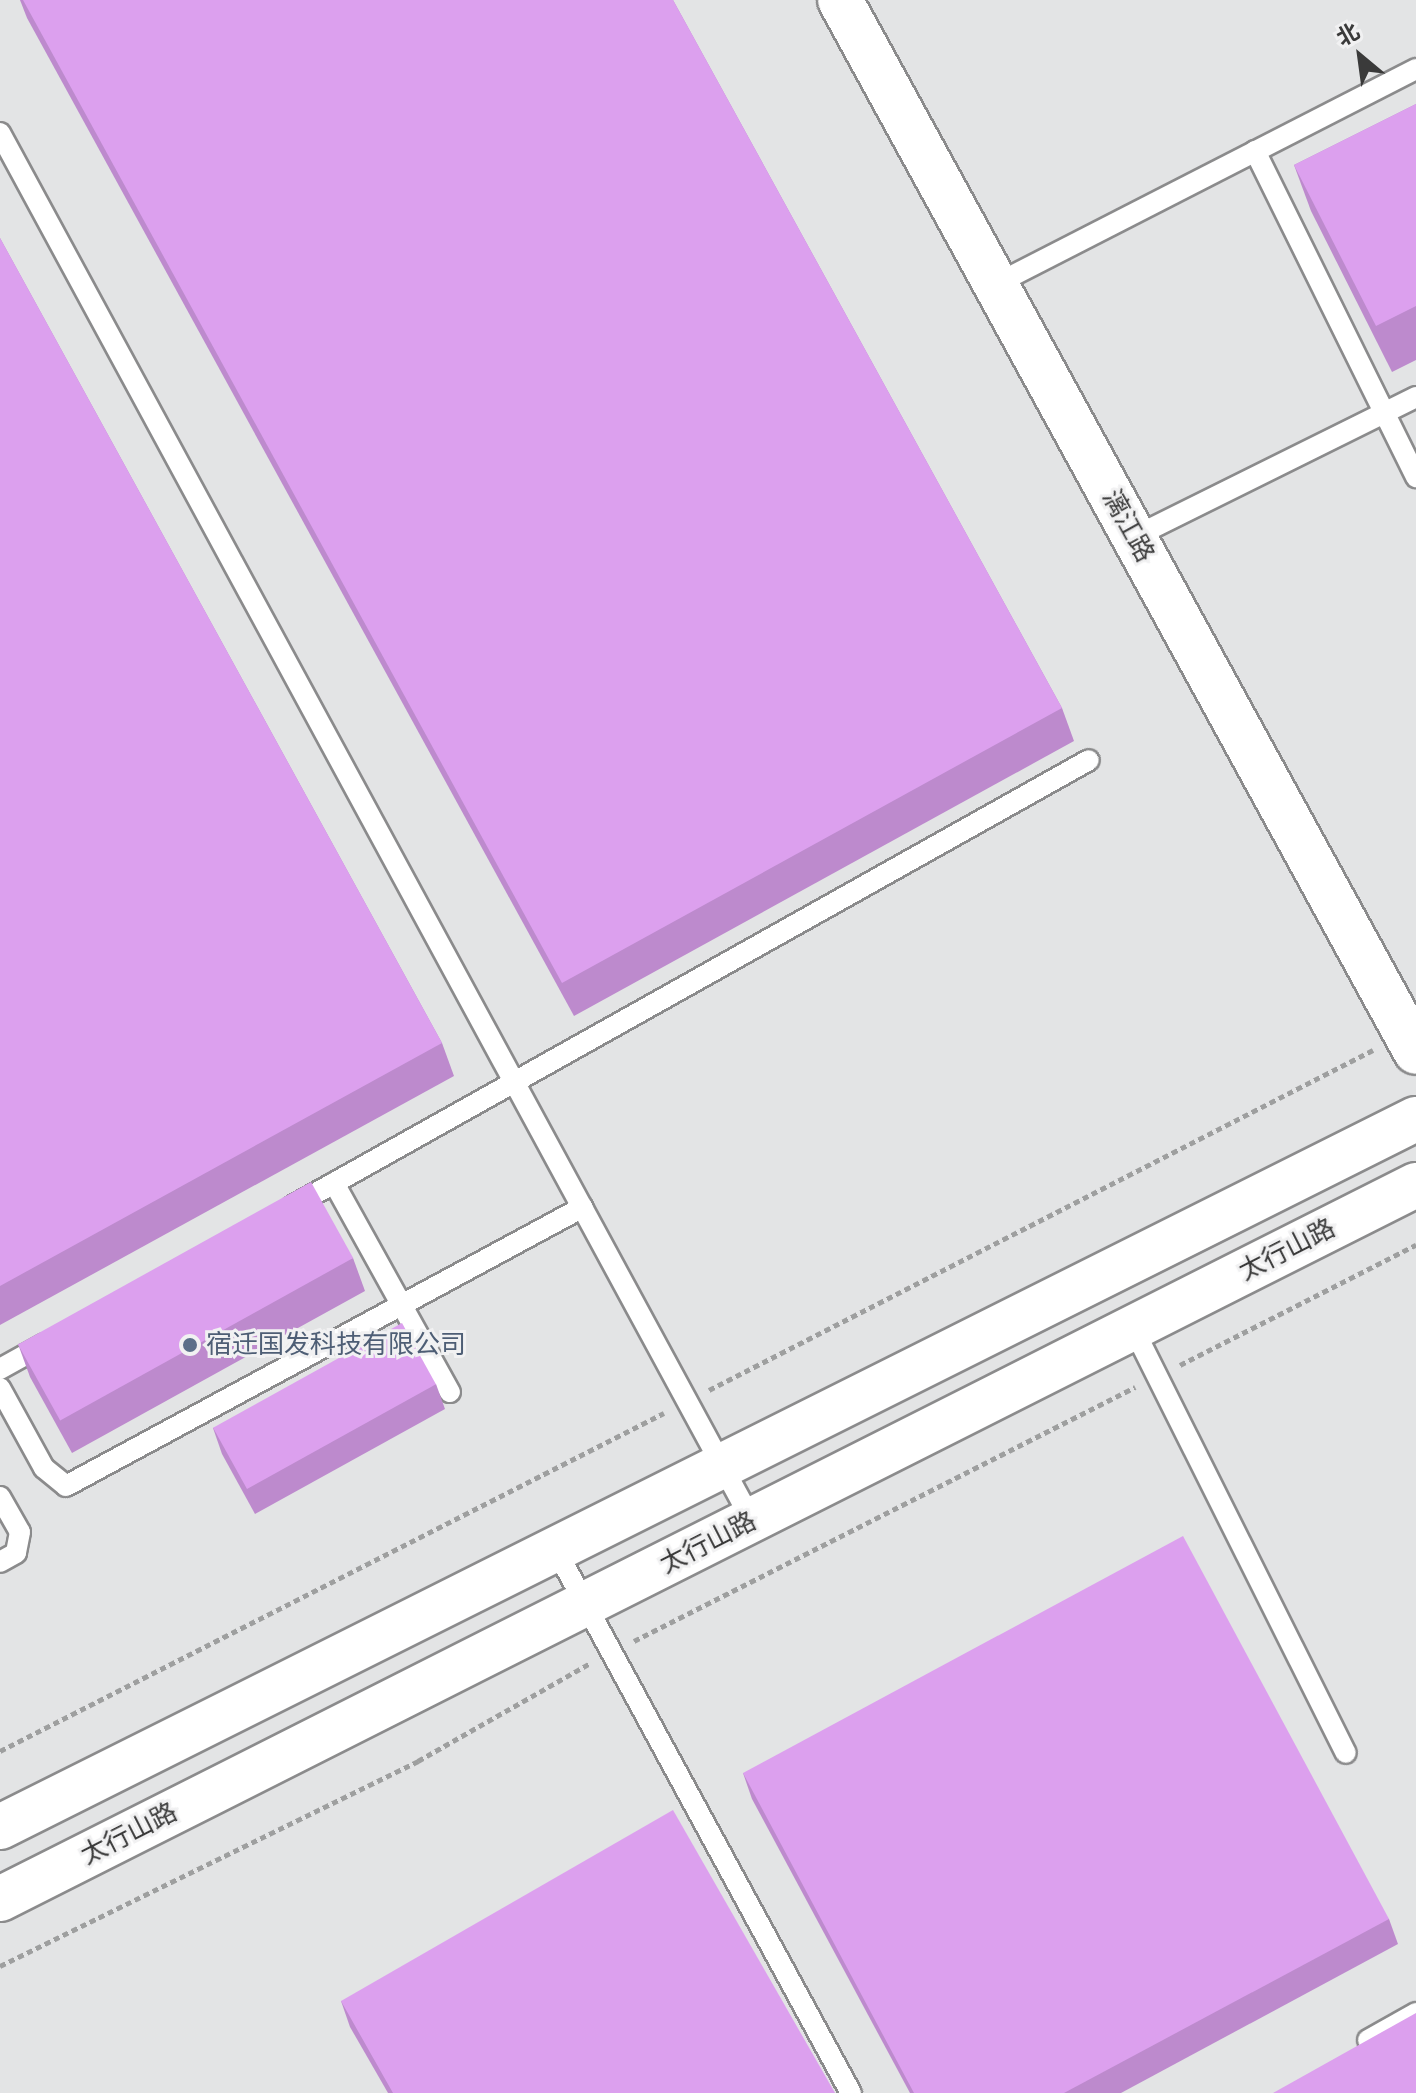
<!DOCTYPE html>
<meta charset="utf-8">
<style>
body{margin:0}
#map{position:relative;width:1416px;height:2093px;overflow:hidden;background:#e3e4e5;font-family:Roboto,"Noto Sans SC",sans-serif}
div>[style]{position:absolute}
.path>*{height:5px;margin-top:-2.5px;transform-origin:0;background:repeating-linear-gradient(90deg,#9e9f9f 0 6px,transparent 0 10px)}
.roads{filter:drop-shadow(2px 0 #8b8b8c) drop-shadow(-2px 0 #8b8b8c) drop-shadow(0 2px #8b8b8c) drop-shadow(0 -2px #8b8b8c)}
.service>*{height:20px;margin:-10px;padding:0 10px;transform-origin:10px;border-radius:10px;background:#fff}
.tertiary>*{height:44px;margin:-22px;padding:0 22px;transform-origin:22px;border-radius:22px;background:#fff}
.wall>*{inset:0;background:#bd8acd}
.building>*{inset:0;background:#dca0ee;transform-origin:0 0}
.dots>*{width:22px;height:22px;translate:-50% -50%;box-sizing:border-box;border:4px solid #f1f1f2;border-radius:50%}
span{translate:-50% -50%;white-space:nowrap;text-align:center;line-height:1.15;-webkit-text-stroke:6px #f1f1f2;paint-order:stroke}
.street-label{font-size:26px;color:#3a3a3a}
.service-label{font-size:26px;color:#4e5e75}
.left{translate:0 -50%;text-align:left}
.north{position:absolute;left:1320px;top:16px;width:80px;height:80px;-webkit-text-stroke:6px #f1f1f2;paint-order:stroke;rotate:331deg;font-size:22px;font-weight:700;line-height:32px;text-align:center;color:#3a3a3a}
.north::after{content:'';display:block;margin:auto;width:28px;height:36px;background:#3a3a3a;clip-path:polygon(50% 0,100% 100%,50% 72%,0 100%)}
</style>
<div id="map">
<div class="path">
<div style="left:1180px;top:1365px;width:265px;rotate:-27deg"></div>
<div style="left:709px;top:1390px;width:746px;rotate:-27.11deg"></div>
<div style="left:634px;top:1641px;width:562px;rotate:-26.88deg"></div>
<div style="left:0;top:1751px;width:745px;rotate:-26.98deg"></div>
<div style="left:0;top:1966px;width:466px;rotate:-26.1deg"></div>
<div style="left:418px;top:1761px;width:197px;rotate:-29.6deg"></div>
</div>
<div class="roads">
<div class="service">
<div style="left:0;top:133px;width:1579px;rotate:61.55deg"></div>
<div style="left:1255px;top:151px;width:364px;rotate:63.7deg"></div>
<div style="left:996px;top:284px;width:472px;rotate:-27.1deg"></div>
<div style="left:1134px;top:537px;width:315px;rotate:-26.4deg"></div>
<div style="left:334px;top:1183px;width:239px;rotate:61deg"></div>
<div style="left:293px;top:1206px;width:912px;rotate:-29.26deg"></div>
<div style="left:1133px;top:1328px;width:475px;rotate:63.4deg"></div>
<div style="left:0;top:1369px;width:51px;rotate:-29.1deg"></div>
<div style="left:0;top:1388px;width:91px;rotate:61.2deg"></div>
<div style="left:44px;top:1468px;width:28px;rotate:39deg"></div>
<div style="left:66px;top:1486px;width:587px;rotate:-28.35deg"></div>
<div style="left:0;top:1497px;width:40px;rotate:60.3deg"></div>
<div style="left:20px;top:1532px;width:21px;rotate:101deg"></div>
<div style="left:16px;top:1553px;width:18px;rotate:151deg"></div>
<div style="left:556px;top:1550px;width:618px;rotate:61.49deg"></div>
<div style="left:1368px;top:2040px;width:55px;rotate:-29.4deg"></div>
</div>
<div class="tertiary">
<div style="left:840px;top:0;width:1199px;rotate:61.3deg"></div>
<div style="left:0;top:1827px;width:1583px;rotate:-26.57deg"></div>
<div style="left:0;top:1899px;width:1586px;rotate:-26.76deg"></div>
</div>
</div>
<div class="wall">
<div style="clip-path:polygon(20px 0,673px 0,1062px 708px,1074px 741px,574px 1016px,27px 18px)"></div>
<div style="clip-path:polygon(1416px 104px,1416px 360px,1392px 372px,1311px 211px,1294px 165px)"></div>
<div style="clip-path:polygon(0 238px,442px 1043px,454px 1076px,0 1325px)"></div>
<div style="clip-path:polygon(353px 1258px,365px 1291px,72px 1453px,30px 1377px,18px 1344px)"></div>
<div style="clip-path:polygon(436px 1384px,445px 1409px,255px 1514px,222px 1454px,213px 1428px)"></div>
<div style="clip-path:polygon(743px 1773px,1389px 1919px,1398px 1944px,1121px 2093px,910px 2093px,752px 1799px)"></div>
<div style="clip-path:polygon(341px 2001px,835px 2093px,388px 2093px,350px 2027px)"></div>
</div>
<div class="building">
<div style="clip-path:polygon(23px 0,673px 0,1062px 708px,562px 983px)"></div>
<div style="clip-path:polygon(1416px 104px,1416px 306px,1376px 326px,1294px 165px)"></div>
<div style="clip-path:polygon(0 238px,442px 1043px,0 1286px)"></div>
<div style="left:311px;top:1182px;width:87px;height:335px;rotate:61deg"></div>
<div style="left:402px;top:1323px;width:70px;height:216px;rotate:61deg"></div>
<div style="clip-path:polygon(1183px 1536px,1389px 1919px,1064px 2093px,914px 2093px,743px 1773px)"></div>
<div style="clip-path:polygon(673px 1810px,835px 2093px,393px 2093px,341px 2001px)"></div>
<div style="clip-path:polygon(1416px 2013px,1416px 2093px,1273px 2093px)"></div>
</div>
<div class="dots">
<div style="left:190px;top:1345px;background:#5c6f8a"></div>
</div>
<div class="street-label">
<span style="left:1128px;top:526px;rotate:61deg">漓江路</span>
<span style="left:1287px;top:1250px;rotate:-27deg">太行山路</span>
<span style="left:708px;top:1543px;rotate:-27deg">太行山路</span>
<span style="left:129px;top:1834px;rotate:-27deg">太行山路</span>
</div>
<div class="service-label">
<span class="left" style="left:206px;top:1345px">宿迁国发科技有限公司</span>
</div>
<div class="north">北</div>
</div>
